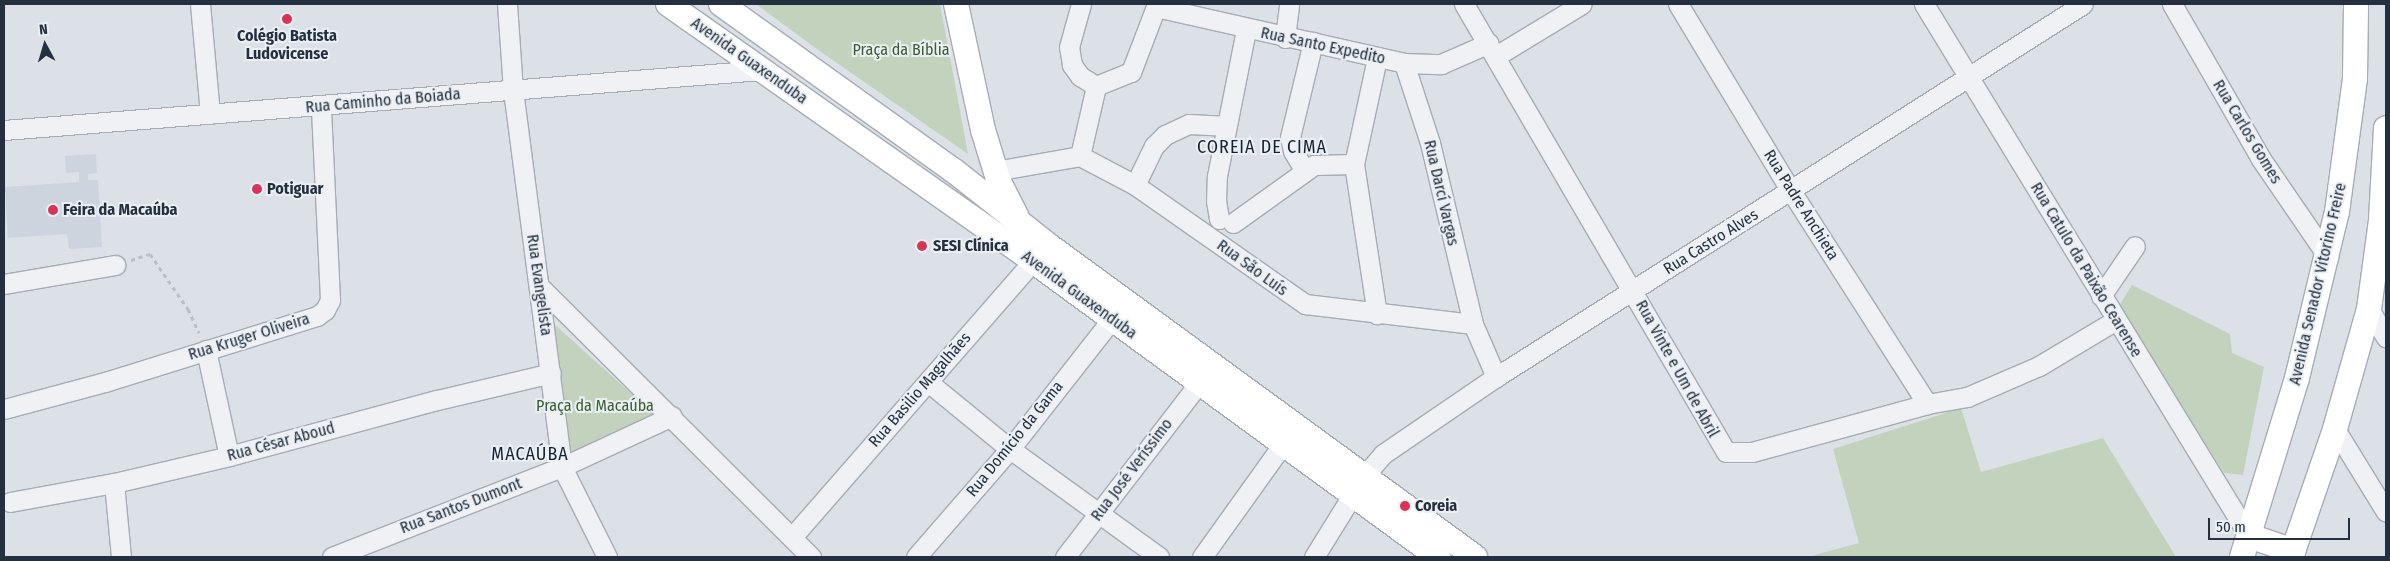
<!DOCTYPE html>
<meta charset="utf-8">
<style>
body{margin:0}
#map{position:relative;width:2390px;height:561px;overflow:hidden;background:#dce1e7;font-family:"Fira Sans Condensed",sans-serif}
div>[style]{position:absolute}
.built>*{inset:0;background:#cdd4dd}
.green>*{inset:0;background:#c3d2bc}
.path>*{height:3px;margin-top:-1.5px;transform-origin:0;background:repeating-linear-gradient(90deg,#babfc6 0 4px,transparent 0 8px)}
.roads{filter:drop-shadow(1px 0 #a5acb5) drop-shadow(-1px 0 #a5acb5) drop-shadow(0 1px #a5acb5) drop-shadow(0 -1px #a5acb5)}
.minor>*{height:19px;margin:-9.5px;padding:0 9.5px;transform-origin:9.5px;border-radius:9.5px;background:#eff1f5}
.major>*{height:24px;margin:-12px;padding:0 12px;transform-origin:12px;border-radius:12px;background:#fff}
.dots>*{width:14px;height:14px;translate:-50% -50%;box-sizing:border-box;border:2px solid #ebf0f5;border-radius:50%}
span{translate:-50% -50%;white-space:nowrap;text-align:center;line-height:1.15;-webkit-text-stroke:4px #ebf0f5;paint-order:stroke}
.poi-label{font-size:16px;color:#24303f;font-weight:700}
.left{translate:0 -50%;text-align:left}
.street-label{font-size:16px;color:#24303f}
.park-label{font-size:16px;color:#3c5c30}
.neighbourhood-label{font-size:18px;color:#17212f;letter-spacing:1px}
.frame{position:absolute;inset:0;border:5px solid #24303f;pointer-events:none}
.north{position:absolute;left:20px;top:20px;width:50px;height:50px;-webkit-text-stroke:4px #ebf0f5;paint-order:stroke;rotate:354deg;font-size:14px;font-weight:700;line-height:20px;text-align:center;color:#24303f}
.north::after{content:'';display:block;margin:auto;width:18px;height:22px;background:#24303f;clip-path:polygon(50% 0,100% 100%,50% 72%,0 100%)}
.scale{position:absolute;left:2208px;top:518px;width:142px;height:22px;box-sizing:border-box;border:2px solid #24303f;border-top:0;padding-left:6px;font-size:15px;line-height:18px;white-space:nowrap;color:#24303f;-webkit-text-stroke:4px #ebf0f5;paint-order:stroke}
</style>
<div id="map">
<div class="built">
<div style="clip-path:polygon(96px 154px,97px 173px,88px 174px,88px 180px,98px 180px,102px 247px,69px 249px,67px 234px,8px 238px,5px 187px,79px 182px,79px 172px,66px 173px,65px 156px)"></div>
</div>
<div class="green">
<div style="clip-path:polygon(756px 4px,940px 4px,968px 154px,814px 47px)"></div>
<div style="clip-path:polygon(2132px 285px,2230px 334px,2232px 353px,2264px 367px,2243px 475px,2224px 473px,2119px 306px)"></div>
<div style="clip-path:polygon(553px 323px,655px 415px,567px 457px)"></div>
<div style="clip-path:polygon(1961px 408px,1981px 472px,2103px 438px,2176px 557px,1807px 557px,1859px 543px,1833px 449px)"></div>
</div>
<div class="path">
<div style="left:131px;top:260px;width:20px;rotate:-18deg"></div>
<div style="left:150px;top:254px;width:67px;rotate:55.4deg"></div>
<div style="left:188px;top:309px;width:26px;rotate:65deg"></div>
</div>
<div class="roads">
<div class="minor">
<div style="left:200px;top:4px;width:110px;rotate:84.8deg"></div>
<div style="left:507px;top:4px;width:86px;rotate:86deg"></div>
<div style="left:513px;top:90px;width:380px;rotate:82.6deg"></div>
<div style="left:562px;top:467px;width:101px;rotate:63.4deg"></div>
<div style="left:1464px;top:4px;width:519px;rotate:59.68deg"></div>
<div style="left:1726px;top:452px;width:26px"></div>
<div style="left:1752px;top:452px;width:181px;rotate:-15.3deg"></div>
<div style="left:1927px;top:404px;width:41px;rotate:-9.9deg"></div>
<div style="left:1967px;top:397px;width:78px;rotate:-23.3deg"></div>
<div style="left:2039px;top:366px;width:90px;rotate:-30.9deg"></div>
<div style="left:1678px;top:4px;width:218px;rotate:58.9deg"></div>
<div style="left:1791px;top:191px;width:253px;rotate:57.4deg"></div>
<div style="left:1924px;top:4px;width:623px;rotate:58.58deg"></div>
<div style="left:2172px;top:4px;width:179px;rotate:60.1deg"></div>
<div style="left:2261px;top:159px;width:119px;rotate:55.6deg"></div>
<div style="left:1156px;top:7px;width:254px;rotate:12.7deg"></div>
<div style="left:1404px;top:63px;width:37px;rotate:2deg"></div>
<div style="left:1441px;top:64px;width:52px;rotate:-23.6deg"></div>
<div style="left:1285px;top:38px;width:34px;rotate:-83deg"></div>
<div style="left:1496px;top:56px;width:100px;rotate:-31.2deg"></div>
<div style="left:1377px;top:58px;width:108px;rotate:102.2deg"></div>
<div style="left:1354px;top:164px;width:152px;rotate:81.3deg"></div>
<div style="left:1404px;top:63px;width:84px;rotate:72deg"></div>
<div style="left:1430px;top:143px;width:186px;rotate:76.6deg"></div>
<div style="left:1096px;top:86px;width:38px;rotate:-22deg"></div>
<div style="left:1131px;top:72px;width:73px;rotate:-69.1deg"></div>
<div style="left:4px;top:130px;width:759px;rotate:-4.53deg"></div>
<div style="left:1080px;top:156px;width:72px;rotate:-77.1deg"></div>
<div style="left:1096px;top:86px;width:19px;rotate:-148deg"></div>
<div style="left:1080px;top:76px;width:14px;rotate:-126deg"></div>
<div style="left:1072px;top:65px;width:18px;rotate:-99deg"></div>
<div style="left:1069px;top:47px;width:45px;rotate:-74.4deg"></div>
<div style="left:995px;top:171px;width:86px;rotate:-10deg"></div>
<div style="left:1080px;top:156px;width:62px;rotate:27.8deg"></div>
<div style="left:1135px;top:185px;width:208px;rotate:35deg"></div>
<div style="left:1305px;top:304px;width:169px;rotate:6.8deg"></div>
<div style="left:1473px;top:324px;width:58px;rotate:66.5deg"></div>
<div style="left:1305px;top:171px;width:23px;rotate:-121deg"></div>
<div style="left:1293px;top:151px;width:14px;rotate:-102deg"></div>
<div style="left:1290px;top:137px;width:98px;rotate:-76.4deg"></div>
<div style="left:1135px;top:185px;width:43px;rotate:-64deg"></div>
<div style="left:1154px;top:146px;width:16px;rotate:-45deg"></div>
<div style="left:1165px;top:135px;width:26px;rotate:-25deg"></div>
<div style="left:1189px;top:124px;width:35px;rotate:3deg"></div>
<div style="left:1219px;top:219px;width:18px;rotate:-99deg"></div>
<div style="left:1216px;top:201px;width:25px;rotate:-88deg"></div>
<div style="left:1217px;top:176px;width:149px;rotate:-78.8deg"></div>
<div style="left:1233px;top:223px;width:100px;rotate:-35.6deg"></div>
<div style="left:1314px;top:165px;width:40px;rotate:-1.4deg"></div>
<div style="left:4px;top:284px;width:113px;rotate:-9.7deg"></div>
<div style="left:540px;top:287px;width:383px;rotate:44.9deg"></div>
<div style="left:2101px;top:296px;width:60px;rotate:-55.8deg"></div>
<div style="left:2369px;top:309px;width:33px;rotate:59deg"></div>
<div style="left:206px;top:350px;width:108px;rotate:77.8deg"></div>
<div style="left:928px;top:382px;width:106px;rotate:39.3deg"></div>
<div style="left:1010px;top:449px;width:184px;rotate:35.9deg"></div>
<div style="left:4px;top:409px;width:105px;rotate:-15deg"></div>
<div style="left:105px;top:382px;width:222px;rotate:-17.3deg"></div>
<div style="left:317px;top:316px;width:10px;rotate:-37deg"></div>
<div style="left:325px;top:310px;width:11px;rotate:-63deg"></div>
<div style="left:330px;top:300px;width:193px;rotate:-92.7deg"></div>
<div style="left:2335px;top:429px;width:97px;rotate:58.4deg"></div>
<div style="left:114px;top:483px;width:74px;rotate:84.6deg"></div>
<div style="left:10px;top:502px;width:106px;rotate:-10.4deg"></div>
<div style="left:114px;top:483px;width:118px;rotate:-13.2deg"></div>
<div style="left:229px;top:456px;width:215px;rotate:-15.1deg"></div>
<div style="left:437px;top:400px;width:117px;rotate:-13.3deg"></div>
<div style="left:793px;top:536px;width:378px;rotate:-48.9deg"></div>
<div style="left:332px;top:557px;width:247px;rotate:-21.4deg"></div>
<div style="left:562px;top:467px;width:121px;rotate:-24.9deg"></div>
<div style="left:916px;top:557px;width:143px;rotate:-49deg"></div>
<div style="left:1010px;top:449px;width:165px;rotate:-51.9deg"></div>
<div style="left:1065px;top:557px;width:220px;rotate:-52.4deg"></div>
<div style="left:1202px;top:557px;width:139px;rotate:-54.4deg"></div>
<div style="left:1314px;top:557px;width:95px;rotate:-58.3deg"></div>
<div style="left:1364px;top:476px;width:29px;rotate:-49deg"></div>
<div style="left:1383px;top:454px;width:137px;rotate:-34.3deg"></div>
<div style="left:1496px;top:377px;width:695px;rotate:-32.43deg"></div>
</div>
<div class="major">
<div style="left:668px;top:4px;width:446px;rotate:35.1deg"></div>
<div style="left:1033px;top:261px;width:502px;rotate:36.16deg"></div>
<div style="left:721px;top:4px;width:285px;rotate:35.6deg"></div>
<div style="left:953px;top:170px;width:121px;rotate:38.3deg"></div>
<div style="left:1048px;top:245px;width:529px;rotate:36.15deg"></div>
<div style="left:956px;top:4px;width:129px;rotate:77.9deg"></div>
<div style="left:983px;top:130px;width:54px;rotate:72.9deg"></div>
<div style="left:999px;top:182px;width:38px;rotate:63deg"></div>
<div style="left:2249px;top:536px;width:47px;rotate:18.4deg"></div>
<div style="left:2242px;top:557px;width:187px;rotate:-72.9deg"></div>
<div style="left:2297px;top:378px;width:171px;rotate:-76.5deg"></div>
<div style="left:2337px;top:212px;width:135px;rotate:-82.3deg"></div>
<div style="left:2355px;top:78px;width:74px;rotate:-89.2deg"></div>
<div style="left:2291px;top:557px;width:135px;rotate:-71deg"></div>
<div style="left:2335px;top:429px;width:125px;rotate:-74.2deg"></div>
<div style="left:2369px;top:309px;width:90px;rotate:-82.3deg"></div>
<div style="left:2381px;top:220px;width:92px;rotate:-86.9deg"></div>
</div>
</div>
<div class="dots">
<div style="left:287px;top:19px;background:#d93458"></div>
<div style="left:257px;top:189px;background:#d93458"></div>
<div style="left:53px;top:210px;background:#d93458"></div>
<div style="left:922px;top:246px;background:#d93458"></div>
<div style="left:1405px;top:506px;background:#d93458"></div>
</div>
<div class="poi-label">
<span style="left:287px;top:45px">Colégio Batista<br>Ludovicense</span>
<span class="left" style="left:267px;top:189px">Potiguar</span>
<span class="left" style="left:63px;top:210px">Feira da Macaúba</span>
<span class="left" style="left:933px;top:246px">SESI Clínica</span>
<span class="left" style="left:1415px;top:506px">Coreia</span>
</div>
<div class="street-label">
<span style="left:1323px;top:46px;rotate:12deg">Rua Santo Expedito</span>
<span style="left:749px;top:61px;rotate:35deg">Avenida Guaxenduba</span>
<span style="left:383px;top:101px;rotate:-5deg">Rua Caminho da Boiada</span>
<span style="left:2247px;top:132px;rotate:59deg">Rua Carlos Gomes</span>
<span style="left:1441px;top:193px;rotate:77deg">Rua Darcí Vargas</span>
<span style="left:1801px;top:205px;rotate:58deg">Rua Padre Anchieta</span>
<span style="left:1711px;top:242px;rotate:-32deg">Rua Castro Alves</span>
<span style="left:1252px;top:268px;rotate:36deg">Rua São Luís</span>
<span style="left:2086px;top:270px;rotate:59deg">Rua Catulo da Paixão Cearense</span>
<span style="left:2318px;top:284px;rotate:-77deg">Avenida Senador Vitorino Freire</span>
<span style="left:539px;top:285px;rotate:82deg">Rua Evangelista</span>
<span style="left:1079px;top:295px;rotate:36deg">Avenida Guaxenduba</span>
<span style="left:249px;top:337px;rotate:-17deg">Rua Kruger Oliveira</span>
<span style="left:1677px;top:369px;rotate:61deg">Rua Vinte e Um de Abril</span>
<span style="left:920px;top:390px;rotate:-49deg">Rua Basilio Magalhães</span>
<span style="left:1015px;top:439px;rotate:-51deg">Rua Domício da Gama</span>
<span style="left:281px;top:442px;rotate:-15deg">Rua César Aboud</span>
<span style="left:1132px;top:470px;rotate:-53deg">Rua José Veríssimo</span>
<span style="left:461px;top:506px;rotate:-21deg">Rua Santos Dumont</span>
</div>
<div class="park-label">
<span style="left:901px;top:50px">Praça da Bíblia</span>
<span style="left:595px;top:406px">Praça da Macaúba</span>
</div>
<div class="neighbourhood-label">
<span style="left:1262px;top:147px">COREIA DE CIMA</span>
<span style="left:530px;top:454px">MACAÚBA</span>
</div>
<div class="frame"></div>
<div class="north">N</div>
<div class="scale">50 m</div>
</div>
